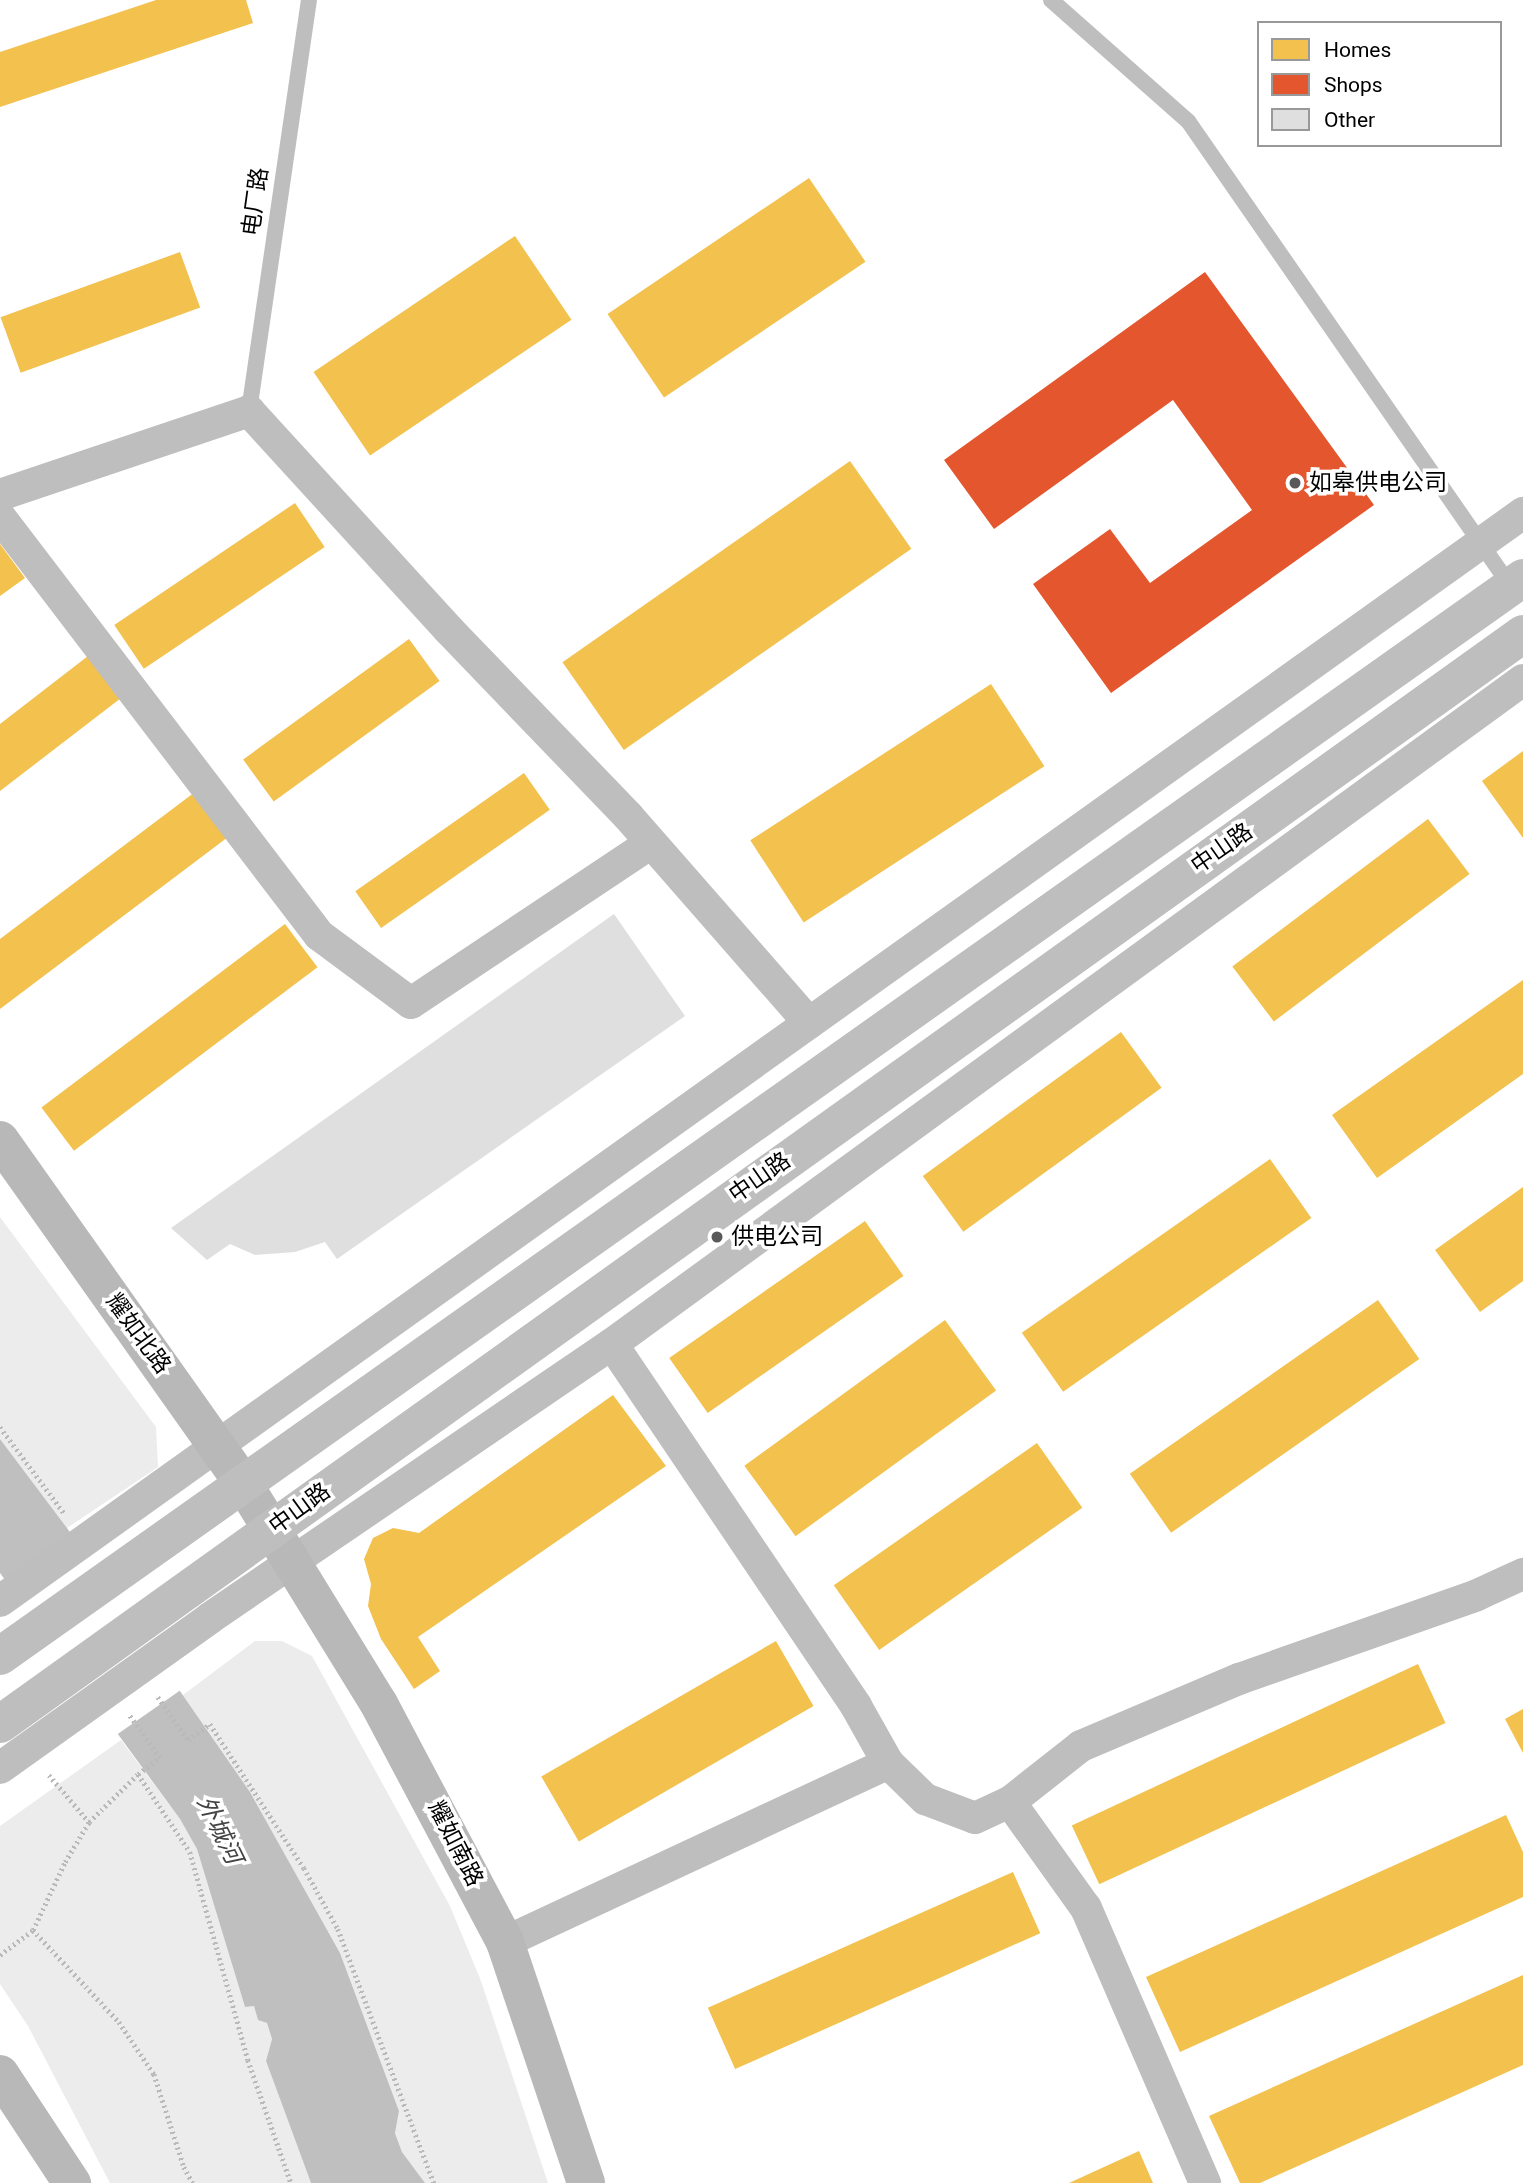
<!DOCTYPE html>
<meta charset="utf-8">
<style>
body{margin:0}
#map{position:relative;width:1523px;height:2183px;overflow:hidden;background:#fff;font-family:Roboto,"Noto Sans SC",sans-serif}
div>[style]{position:absolute}
.green>*{inset:0;background:#ececec}
.water>*{inset:0;background:#bfbfbf}
.pier>*{inset:0;background:#fff;transform-origin:0 0}
.homes>*{inset:0;background:#f2c14e;transform-origin:0 0}
.shops>*{inset:0;background:#e4572e}
.building>*{inset:0;background:#dfdfdf}
.path>*{height:4.5px;margin-top:-2.25px;transform-origin:0;background:repeating-linear-gradient(90deg,#b9b9b9 0 2px,transparent 0 5.5px)}
.lane>*{height:16px;margin:-8px;padding:0 8px;transform-origin:8px;border-radius:8px;background:#bebebe}
.street>*{height:32px;margin:-16px;padding:0 16px;transform-origin:16px;border-radius:16px;background:#bebebe}
.secondary>*{height:38px;margin:-19px;padding:0 19px;transform-origin:19px;border-radius:19px;background:#b8b8b8}
.primary>*{height:38px;margin:-19px;padding:0 19px;transform-origin:19px;border-radius:19px;background:#bebebe}
.dots>*{width:19px;height:19px;translate:-50% -50%;box-sizing:border-box;border:4px solid #fff;border-radius:50%}
span{translate:-50% -50%;white-space:nowrap;text-align:center;line-height:1.15;-webkit-text-stroke:7px #fff;paint-order:stroke}
.street-label{font-size:23px;color:#000}
.poi-label{font-size:23px;color:#000}
.left{translate:0 -50%;text-align:left}
.water-label{font-size:24px;color:#444;font-style:italic}
.legend{position:absolute;left:1257px;top:21px;width:245px;height:126px;box-sizing:border-box;background:#fff;border:2px solid #999;margin:0;padding:9px 12px;list-style:none;font-size:21px;color:#000}
.legend li{display:flex;align-items:center;gap:14px;height:35px}
.legend b{width:35px;border:2px solid #999}
</style>
<div id="map">
<div class="green">
<div style="clip-path:polygon(0 1217px,156px 1427px,158px 1467px,67px 1528px,0 1439px)"></div>
<div style="clip-path:polygon(255px 1641px,282px 1641px,312px 1656px,450px 1906px,481px 1981px,548px 2183px,425px 2183px,402px 2152px,395px 2132px,399px 2111px,340px 1953px,250px 1792px,183px 1695px)"></div>
<div style="clip-path:polygon(121px 1740px,180px 1819px,197px 1849px,245px 2007px,254px 2005px,258px 2020px,267px 2023px,272px 2039px,266px 2061px,311px 2183px,110px 2183px,28px 2026px,0 1984px,0 1826px)"></div>
</div>
<div class="water">
<div style="clip-path:polygon(0 1439px,67px 1528px,250px 1792px,340px 1953px,399px 2111px,395px 2133px,402px 2152px,425px 2183px,311px 2183px,266px 2061px,272px 2039px,267px 2023px,258px 2020px,254px 2006px,245px 2007px,197px 1849px,180px 1819px,0 1573px)"></div>
</div>
<div class="pier">
<div style="left:76px;top:1535px;width:187px;height:87px;rotate:55deg"></div>
</div>
<div class="homes">
<div style="clip-path:polygon(156px 0,246px 0,253px 23px,0 107px,0 52px)"></div>
<div style="left:809px;top:178px;width:101px;height:243px;rotate:56deg"></div>
<div style="left:515px;top:236px;width:101px;height:243px;rotate:56deg"></div>
<div style="left:180px;top:252px;width:59px;height:191px;rotate:70deg"></div>
<div style="left:850px;top:461px;width:107px;height:351px;rotate:55deg"></div>
<div style="left:295px;top:503px;width:53px;height:218px;rotate:56deg"></div>
<div style="clip-path:polygon(0 544px,25px 578px,0 596px)"></div>
<div style="left:409px;top:639px;width:52px;height:205px;rotate:54deg"></div>
<div style="clip-path:polygon(88px 656px,121px 698px,0 791px,0 724px)"></div>
<div style="left:991px;top:684px;width:98px;height:287px;rotate:57deg"></div>
<div style="clip-path:polygon(1523px 751px,1523px 838px,1482px 781px)"></div>
<div style="left:524px;top:773px;width:45px;height:206px;rotate:55deg"></div>
<div style="clip-path:polygon(195px 792px,228px 837px,0 1009px,0 939px)"></div>
<div style="left:1428px;top:819px;width:69px;height:245px;rotate:53deg"></div>
<div style="left:285px;top:924px;width:54px;height:305px;rotate:53deg"></div>
<div style="clip-path:polygon(1523px 980px,1523px 1074px,1377px 1178px,1332px 1115px)"></div>
<div style="left:1121px;top:1032px;width:69px;height:245px;rotate:54deg"></div>
<div style="left:1270px;top:1159px;width:72px;height:303px;rotate:55deg"></div>
<div style="clip-path:polygon(1523px 1187px,1523px 1281px,1480px 1312px,1435px 1250px)"></div>
<div style="left:865px;top:1221px;width:67px;height:239px;rotate:55deg"></div>
<div style="left:1378px;top:1300px;width:72px;height:303px;rotate:55deg"></div>
<div style="left:945px;top:1320px;width:87px;height:248px;rotate:54deg"></div>
<div style="clip-path:polygon(613px 1395px,666px 1466px,418px 1637px,440px 1671px,414px 1689px,381px 1639px,368px 1606px,371px 1584px,364px 1559px,373px 1538px,393px 1528px,419px 1533px)"></div>
<div style="left:1037px;top:1443px;width:79px;height:248px;rotate:55deg"></div>
<div style="left:776px;top:1641px;width:75px;height:271px;rotate:60deg"></div>
<div style="left:1418px;top:1664px;width:65px;height:382px;rotate:65deg"></div>
<div style="clip-path:polygon(1523px 1709px,1523px 1753px,1505px 1719px)"></div>
<div style="clip-path:polygon(1506px 1815px,1523px 1852px,1523px 1897px,1180px 2052px,1146px 1977px)"></div>
<div style="left:1013px;top:1872px;width:67px;height:334px;rotate:66deg"></div>
<div style="clip-path:polygon(1523px 1975px,1523px 2065px,1260px 2183px,1240px 2183px,1209px 2116px)"></div>
<div style="clip-path:polygon(1139px 2151px,1153px 2183px,1069px 2183px)"></div>
</div>
<div class="shops">
<div style="clip-path:polygon(1205px 272px,1374px 505px,1111px 693px,1033px 584px,1110px 529px,1150px 583px,1252px 510px,1173px 400px,994px 529px,944px 460px)"></div>
</div>
<div class="building">
<div style="clip-path:polygon(614px 914px,685px 1016px,337px 1259px,325px 1242px,295px 1252px,255px 1255px,230px 1244px,207px 1260px,171px 1228px)"></div>
</div>
<div class="path">
<div style="left:0;top:1427px;width:107px;rotate:53.3deg"></div>
<div style="left:158px;top:1697px;width:52px;rotate:55.1deg"></div>
<div style="left:188px;top:1740px;width:27px;rotate:-36deg"></div>
<div style="left:210px;top:1724px;width:172px;rotate:56.9deg"></div>
<div style="left:304px;top:1868px;width:70px;rotate:60.9deg"></div>
<div style="left:338px;top:1929px;width:272px;rotate:69.3deg"></div>
<div style="left:138px;top:1774px;width:94px;rotate:56.3deg"></div>
<div style="left:190px;top:1852px;width:216px;rotate:74.4deg"></div>
<div style="left:248px;top:2060px;width:130px;rotate:70.7deg"></div>
<div style="left:49px;top:1775px;width:62px;rotate:49.6deg"></div>
<div style="left:33px;top:1930px;width:126px;rotate:46.9deg"></div>
<div style="left:119px;top:2022px;width:63px;rotate:56.1deg"></div>
<div style="left:154px;top:2074px;width:98px;rotate:72.1deg"></div>
<div style="left:184px;top:2167px;width:18px;rotate:61deg"></div>
<div style="left:0;top:1955px;width:41px;rotate:-37.1deg"></div>
<div style="left:33px;top:1930px;width:75px;rotate:-64.8deg"></div>
<div style="left:65px;top:1862px;width:47px;rotate:-59deg"></div>
<div style="left:89px;top:1822px;width:69px;rotate:-44.4deg"></div>
<div style="left:138px;top:1774px;width:27px;rotate:-36deg"></div>
<div style="left:160px;top:1758px;width:53px;rotate:-125.8deg"></div>
</div>
<div class="lane">
<div style="left:1051px;top:0;width:183px;rotate:41.5deg"></div>
<div style="left:1188px;top:121px;width:567px;rotate:55.27deg"></div>
<div style="left:249px;top:411px;width:415px;rotate:-81.7deg"></div>
</div>
<div class="street">
<div style="left:0;top:495px;width:263px;rotate:-18.6deg"></div>
<div style="left:249px;top:411px;width:297px;rotate:47.6deg"></div>
<div style="left:449px;top:630px;width:258px;rotate:46.1deg"></div>
<div style="left:628px;top:816px;width:275px;rotate:48.8deg"></div>
<div style="left:0;top:517px;width:526px;rotate:52.65deg"></div>
<div style="left:319px;top:935px;width:114px;rotate:36.5deg"></div>
<div style="left:411px;top:1003px;width:286px;rotate:-33.7deg"></div>
<div style="left:612px;top:1344px;width:437px;rotate:56deg"></div>
<div style="left:856px;top:1706px;width:65px;rotate:60.7deg"></div>
<div style="left:0;top:1601px;width:1872px;rotate:-35.54deg"></div>
<div style="left:0;top:1768px;width:258px;rotate:-35.5deg"></div>
<div style="left:210px;top:1618px;width:486px;rotate:-34.3deg"></div>
<div style="left:612px;top:1344px;width:1127px;rotate:-36.09deg"></div>
<div style="left:1010px;top:1802px;width:90px;rotate:-38.3deg"></div>
<div style="left:1081px;top:1746px;width:172px;rotate:-23deg"></div>
<div style="left:1239px;top:1679px;width:252px;rotate:-19.4deg"></div>
<div style="left:1477px;top:1595px;width:51px;rotate:-24.5deg"></div>
<div style="left:505px;top:1942px;width:423px;rotate:-25deg"></div>
<div style="left:888px;top:1763px;width:52px;rotate:44.2deg"></div>
<div style="left:925px;top:1799px;width:53px;rotate:20.8deg"></div>
<div style="left:975px;top:1818px;width:38px;rotate:-25deg"></div>
<div style="left:1010px;top:1802px;width:130px;rotate:54.4deg"></div>
<div style="left:1086px;top:1908px;width:300px;rotate:66.6deg"></div>
</div>
<div class="secondary">
<div style="left:0;top:1140px;width:420px;rotate:54.7deg"></div>
<div style="left:243px;top:1483px;width:259px;rotate:58.4deg"></div>
<div style="left:379px;top:1704px;width:269px;rotate:62.1deg"></div>
<div style="left:505px;top:1942px;width:254px;rotate:71.4deg"></div>
<div style="left:0;top:2074px;width:131px;rotate:56.6deg"></div>
</div>
<div class="primary">
<div style="left:0;top:1656px;width:1866px;rotate:-35.29deg"></div>
<div style="left:0;top:1724px;width:1873px;rotate:-35.59deg"></div>
</div>
<div class="dots">
<div style="left:1295px;top:483px;background:#595959"></div>
<div style="left:717px;top:1237px;background:#595959"></div>
</div>
<div class="street-label">
<span style="left:256px;top:202px;rotate:-82deg">电厂路</span>
<span style="left:1222px;top:849px;rotate:-35deg">中山路</span>
<span style="left:760px;top:1178px;rotate:-35deg">中山路</span>
<span style="left:138px;top:1334px;rotate:54deg">耀如北路</span>
<span style="left:300px;top:1509px;rotate:-36deg">中山路</span>
<span style="left:455px;top:1844px;rotate:63deg">耀如南路</span>
</div>
<div class="poi-label">
<span class="left" style="left:1309px;top:483px">如皋供电公司</span>
<span class="left" style="left:731px;top:1237px">供电公司</span>
</div>
<div class="water-label">
<span style="left:219px;top:1830px;rotate:64deg">外城河</span>
</div>
<ul class="legend">
<li><b style="height:19px;background:#f2c14e"></b>Homes</li>
<li><b style="height:19px;background:#e4572e"></b>Shops</li>
<li><b style="height:19px;background:#dfdfdf"></b>Other</li>
</ul>
</div>
